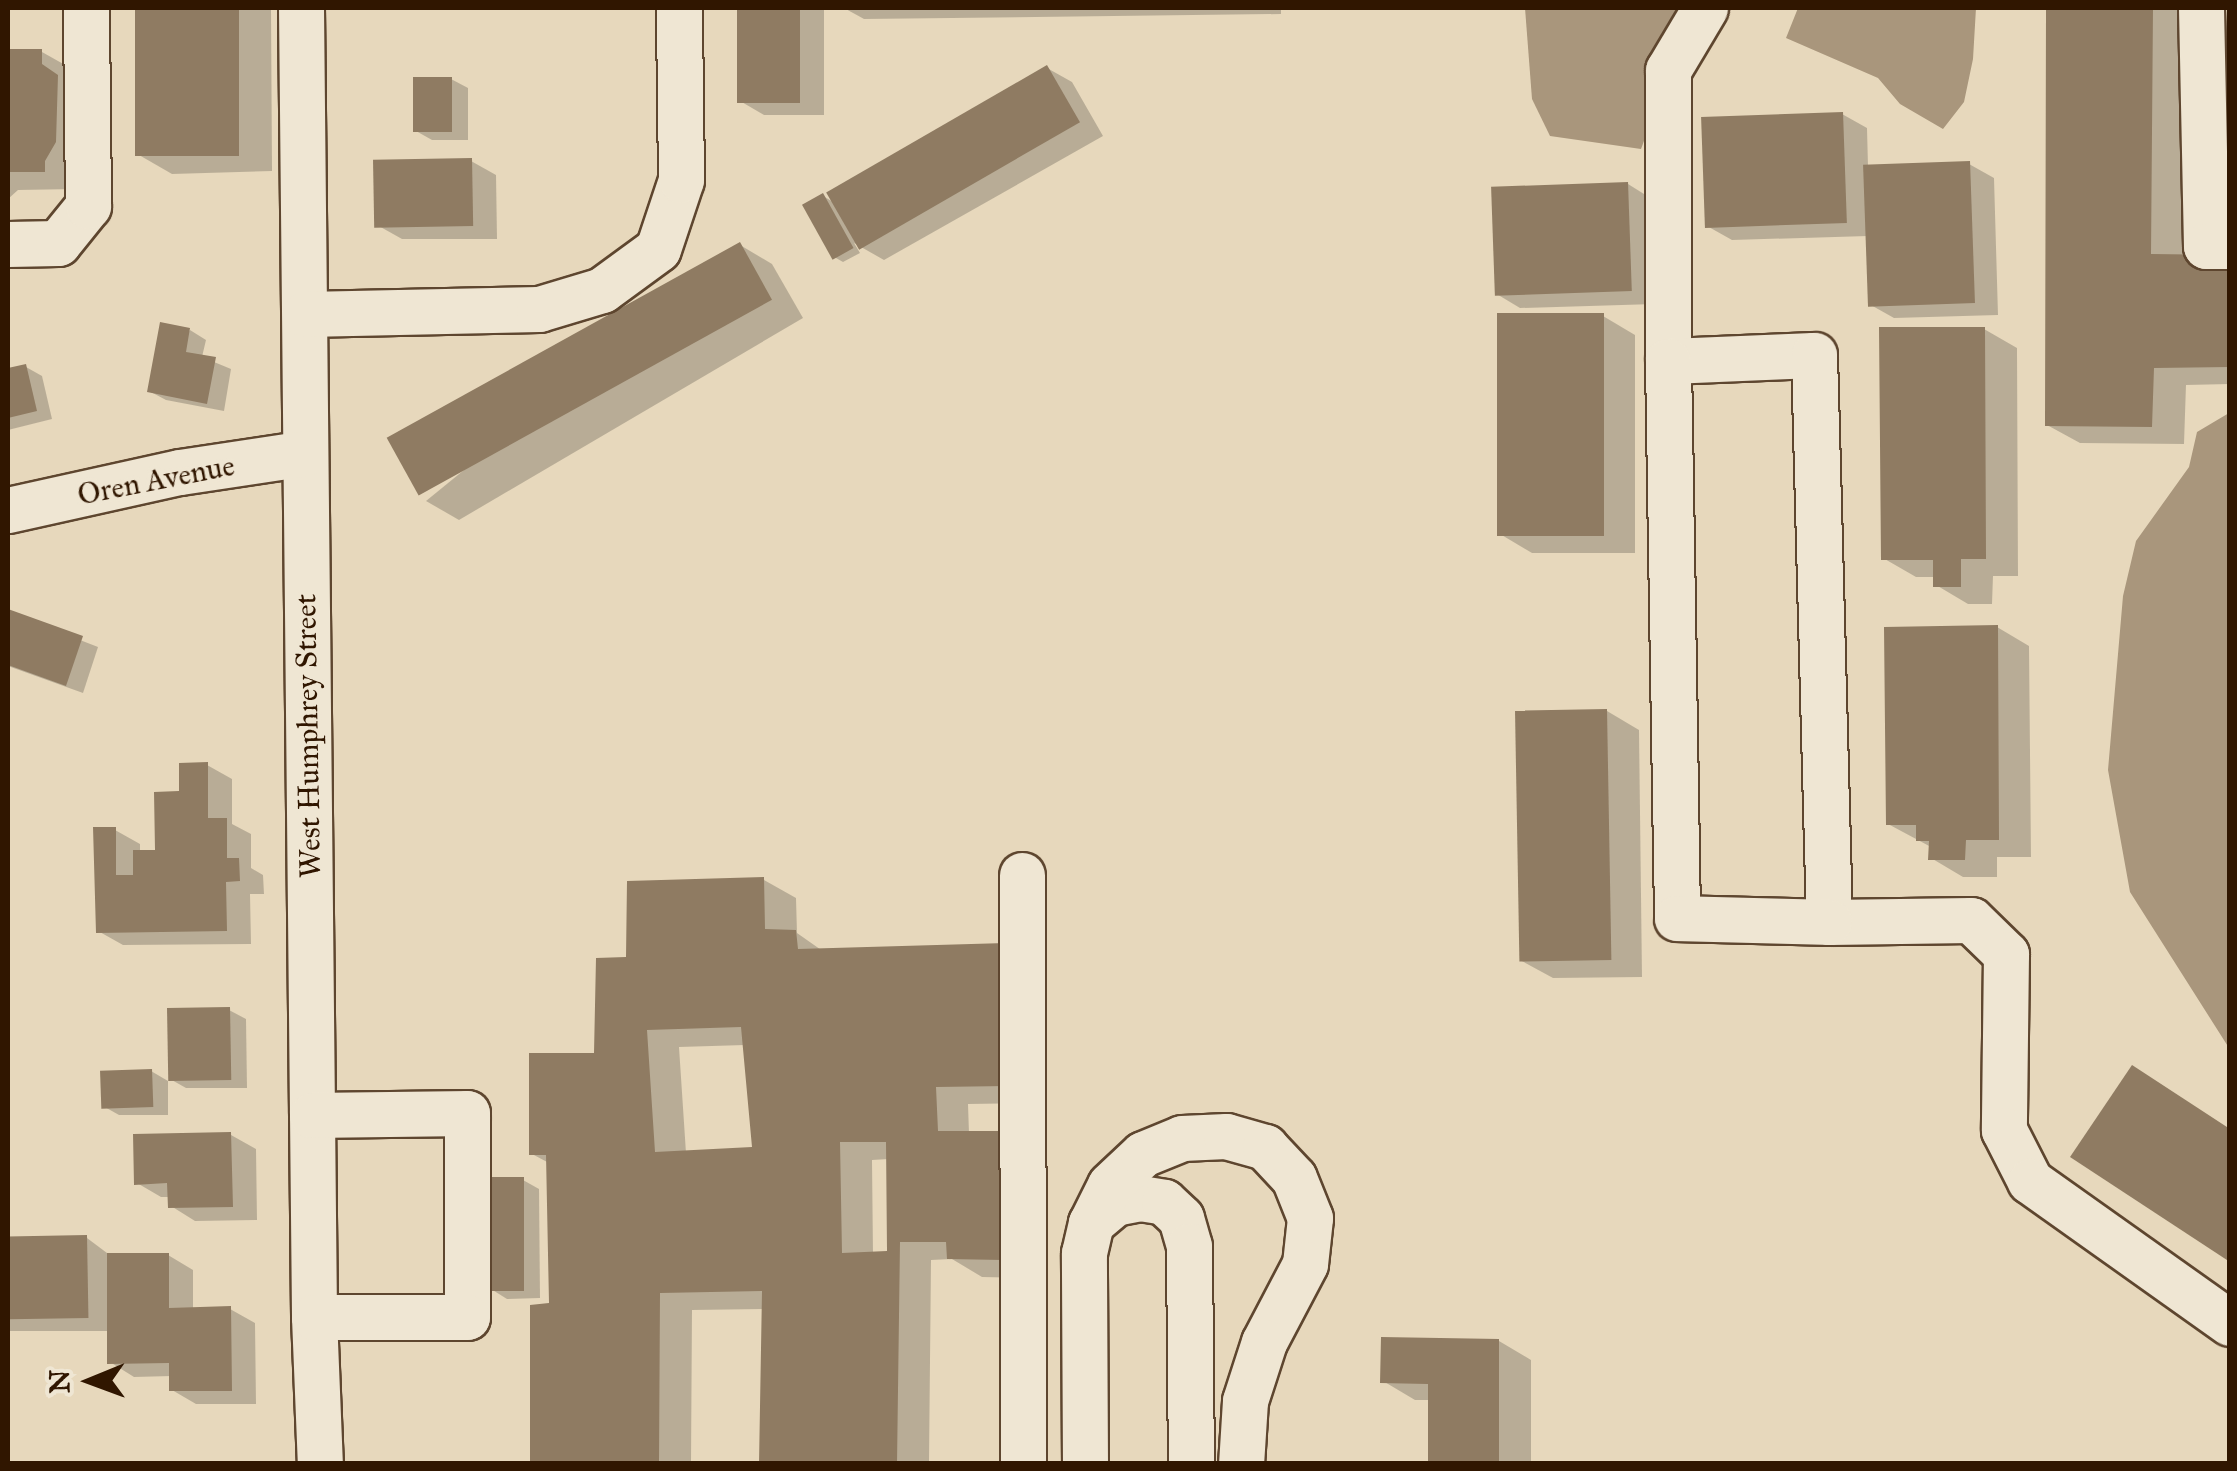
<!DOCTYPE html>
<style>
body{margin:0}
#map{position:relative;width:2237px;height:1471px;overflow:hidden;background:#e7d8bc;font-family:"IM FELL Great Primer",serif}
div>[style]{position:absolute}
.water>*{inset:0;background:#a9967c}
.shadow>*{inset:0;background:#0003}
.building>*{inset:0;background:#8f7b62;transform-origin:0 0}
.roads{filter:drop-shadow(2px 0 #5e462f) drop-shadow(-2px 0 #5e462f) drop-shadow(0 2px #5e462f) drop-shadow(0 -2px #5e462f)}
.minor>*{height:45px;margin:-22.5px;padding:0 22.5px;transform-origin:22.5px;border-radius:22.5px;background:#efe6d3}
span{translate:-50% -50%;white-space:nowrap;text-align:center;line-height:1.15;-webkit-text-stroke:8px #efe6d3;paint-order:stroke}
.street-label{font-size:30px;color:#301600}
.frame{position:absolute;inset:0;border:10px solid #301600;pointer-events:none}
.north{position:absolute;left:40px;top:1331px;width:100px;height:100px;-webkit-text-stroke:8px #efe6d3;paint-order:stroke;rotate:269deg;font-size:28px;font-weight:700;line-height:40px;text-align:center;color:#301600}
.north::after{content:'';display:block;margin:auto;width:35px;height:45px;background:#301600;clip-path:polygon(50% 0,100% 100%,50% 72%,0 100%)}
</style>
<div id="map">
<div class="water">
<div style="clip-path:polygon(1525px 8px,1678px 8px,1675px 57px,1641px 149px,1550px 136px,1532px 99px)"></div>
<div style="clip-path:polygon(1798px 8px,1976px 8px,1973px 59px,1964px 102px,1943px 129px,1900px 104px,1878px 78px,1786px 38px)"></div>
<div style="clip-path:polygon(2229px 413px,2229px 1048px,2130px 892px,2108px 770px,2123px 596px,2136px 541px,2189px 467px,2197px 432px)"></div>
</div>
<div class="shadow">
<div style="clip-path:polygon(138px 8px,271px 8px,272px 171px,172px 174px,139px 155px)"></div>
<div style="clip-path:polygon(739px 8px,824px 8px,824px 115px,764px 115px,740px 101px)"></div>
<div style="clip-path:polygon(844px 8px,1281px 8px,1281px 14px,864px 19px)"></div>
<div style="clip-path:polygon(2048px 8px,2185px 8px,2183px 257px,2230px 257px,2230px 384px,2186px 385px,2184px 444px,2080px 443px,2047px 425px)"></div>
<div style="clip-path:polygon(8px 51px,42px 52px,74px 70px,77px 189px,18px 190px,8px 199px)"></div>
<div style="clip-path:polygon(1047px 68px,1072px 82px,1103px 136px,884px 260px,854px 243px,860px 253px,843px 262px,836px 258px,823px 196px,835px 203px)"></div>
<div style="clip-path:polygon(451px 79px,468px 88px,468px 140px,432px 140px,416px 131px)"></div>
<div style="clip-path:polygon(1842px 114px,1867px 128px,1868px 166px,1969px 164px,1994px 178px,1998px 315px,1894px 318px,1869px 304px,1868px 236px,1732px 240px,1707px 226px)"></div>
<div style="clip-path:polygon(471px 161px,496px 175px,497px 239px,402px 239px,377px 225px)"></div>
<div style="clip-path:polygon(1628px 184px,1652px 199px,1655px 304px,1520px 308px,1495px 293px)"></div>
<div style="clip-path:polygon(740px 245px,772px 264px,803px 318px,459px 520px,426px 501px)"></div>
<div style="clip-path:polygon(1603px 316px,1635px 335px,1635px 553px,1532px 553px,1500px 534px)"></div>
<div style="clip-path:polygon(1984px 329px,2017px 348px,2018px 576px,1993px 576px,1992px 604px,1968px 604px,1936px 585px,1936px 577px,1916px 577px,1883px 558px)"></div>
<div style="clip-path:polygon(190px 330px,206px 340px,202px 357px,231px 369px,224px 411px,166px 400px,149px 391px)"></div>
<div style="clip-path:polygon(26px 367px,42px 376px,52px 419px,8px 430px,8px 371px)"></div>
<div style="clip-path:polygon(8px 612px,98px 647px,83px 693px,8px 666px)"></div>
<div style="clip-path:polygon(1997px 627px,2029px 646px,2031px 857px,1997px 857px,1997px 877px,1963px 877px,1931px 858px,1931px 847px,1888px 824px)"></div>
<div style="clip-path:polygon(1607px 711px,1639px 730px,1642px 977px,1553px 978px,1520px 960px)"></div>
<div style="clip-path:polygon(207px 765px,232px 779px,232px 824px,251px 834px,251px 868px,263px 875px,264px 894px,250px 894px,251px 944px,123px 945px,98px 931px,115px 830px,140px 844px,140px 853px,157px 852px,181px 794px)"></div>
<div style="clip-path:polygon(evenodd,764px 880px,796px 898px,797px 933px,1039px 1103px,968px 1104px,969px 1133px,1034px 1278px,982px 1277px,952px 1259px,931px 1260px,929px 1464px,762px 1464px,764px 1309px,692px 1310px,691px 1464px,533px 1464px,552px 1306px,549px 1163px,532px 1154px,596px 1055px,628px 959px,764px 880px,745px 1045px,754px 1149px,686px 1153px,679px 1047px,745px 1045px,764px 880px,889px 1159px,889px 1254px,873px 1254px,872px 1160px,889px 1159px)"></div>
<div style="clip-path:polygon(229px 1010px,246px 1019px,247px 1088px,186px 1088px,170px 1079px)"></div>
<div style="clip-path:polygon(151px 1071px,168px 1081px,168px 1115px,119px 1115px,103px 1106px)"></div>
<div style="clip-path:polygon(231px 1135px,256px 1149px,257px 1220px,195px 1221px,171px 1206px,170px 1197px,161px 1197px,137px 1183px)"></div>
<div style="clip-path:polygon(523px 1180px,539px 1189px,540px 1298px,507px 1299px,491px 1289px)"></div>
<div style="clip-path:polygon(8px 1238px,87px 1238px,111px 1256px,168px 1255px,193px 1270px,193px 1310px,230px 1309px,255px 1323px,256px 1404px,196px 1404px,172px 1390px,172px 1376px,134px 1377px,110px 1362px,110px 1331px,8px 1331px)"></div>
<div style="clip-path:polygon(1499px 1341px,1531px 1360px,1531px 1464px,1430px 1464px,1430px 1400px,1415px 1400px,1383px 1381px)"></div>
</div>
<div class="building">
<div style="left:135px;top:8px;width:104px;height:148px"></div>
<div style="left:737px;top:8px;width:63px;height:95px"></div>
<div style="clip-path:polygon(2046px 8px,2153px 8px,2151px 254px,2230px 255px,2230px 367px,2154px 368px,2152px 427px,2045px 426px)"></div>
<div style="clip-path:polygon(8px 49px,42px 49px,42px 64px,58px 75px,56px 142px,45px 161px,45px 172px,8px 172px)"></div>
<div style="left:1047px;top:65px;width:66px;height:255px;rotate:60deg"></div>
<div style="left:413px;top:77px;width:39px;height:55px"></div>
<div style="left:1843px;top:112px;width:111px;height:142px;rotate:88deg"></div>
<div style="left:472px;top:158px;width:68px;height:99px;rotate:89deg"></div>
<div style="left:1970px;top:161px;width:142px;height:107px;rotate:88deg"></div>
<div style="left:1628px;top:182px;width:109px;height:137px;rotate:88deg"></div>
<div style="left:823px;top:193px;width:63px;height:24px;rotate:61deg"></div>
<div style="left:740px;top:242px;width:66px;height:404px;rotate:61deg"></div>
<div style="left:1497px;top:313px;width:107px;height:223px"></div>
<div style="clip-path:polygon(160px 322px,190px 328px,186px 352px,216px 357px,207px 404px,147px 392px)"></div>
<div style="clip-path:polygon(1879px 327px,1985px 327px,1986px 559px,1961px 559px,1961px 587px,1933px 587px,1933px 560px,1881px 560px)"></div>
<div style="clip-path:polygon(26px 364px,37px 411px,8px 418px,8px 368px)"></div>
<div style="clip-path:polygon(8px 609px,83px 636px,66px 686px,8px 665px)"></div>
<div style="clip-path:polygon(1998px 625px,1999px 840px,1966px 840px,1965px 860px,1928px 860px,1929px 841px,1916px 841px,1916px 825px,1886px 825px,1884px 627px)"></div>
<div style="left:1607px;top:709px;width:251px;height:92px;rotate:89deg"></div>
<div style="clip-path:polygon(208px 762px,208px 818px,227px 818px,227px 858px,239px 858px,240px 881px,226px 882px,227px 931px,96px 933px,93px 827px,116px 827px,116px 875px,133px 875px,133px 850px,155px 850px,154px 792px,179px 791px,179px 763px)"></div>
<div style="clip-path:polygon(evenodd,764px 877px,765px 929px,796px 930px,798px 949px,1006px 943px,1007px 1086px,936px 1087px,938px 1131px,1005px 1131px,1003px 1260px,947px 1259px,946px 1242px,900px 1242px,897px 1464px,759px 1464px,762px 1291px,660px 1293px,659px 1464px,530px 1464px,530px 1305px,549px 1303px,546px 1155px,529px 1155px,529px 1053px,594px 1053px,596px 958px,626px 957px,627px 881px,764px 877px,741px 1027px,752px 1147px,655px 1152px,647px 1030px,741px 1027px,764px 877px,840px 1142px,886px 1142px,887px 1251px,842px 1253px,840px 1142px)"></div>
<div style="left:230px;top:1007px;width:73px;height:63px;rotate:89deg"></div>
<div style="clip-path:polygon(2132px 1065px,2230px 1129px,2230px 1262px,2070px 1157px)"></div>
<div style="left:152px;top:1069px;width:38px;height:52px;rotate:88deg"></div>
<div style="clip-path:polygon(231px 1132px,233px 1207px,168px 1208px,167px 1183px,134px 1185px,133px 1134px)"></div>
<div style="left:487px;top:1177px;width:37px;height:114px"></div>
<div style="left:87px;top:1235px;width:83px;height:79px;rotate:89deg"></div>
<div style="clip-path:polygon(107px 1253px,169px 1253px,169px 1308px,231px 1306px,232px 1391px,169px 1391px,169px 1363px,107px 1364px)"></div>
<div style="clip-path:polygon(1381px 1337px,1499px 1339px,1499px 1464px,1428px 1464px,1428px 1384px,1380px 1383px)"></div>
</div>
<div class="roads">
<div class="minor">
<div style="left:301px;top:8px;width:1309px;rotate:89.43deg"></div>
<div style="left:314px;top:1317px;width:147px;rotate:87.7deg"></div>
<div style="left:1705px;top:8px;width:72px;rotate:120.8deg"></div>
<div style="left:1668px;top:70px;width:291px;rotate:90deg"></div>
<div style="left:1668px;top:361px;width:146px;rotate:-2.4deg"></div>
<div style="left:1814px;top:355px;width:567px;rotate:88.48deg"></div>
<div style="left:1829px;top:922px;width:142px;rotate:-0.8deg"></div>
<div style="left:1971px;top:920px;width:49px;rotate:44.2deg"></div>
<div style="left:2006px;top:954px;width:176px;rotate:90.7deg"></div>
<div style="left:2004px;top:1130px;width:57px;rotate:63deg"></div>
<div style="left:2030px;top:1181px;width:245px;rotate:35.4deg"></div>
<div style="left:2201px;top:8px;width:238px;rotate:88.8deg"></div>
<div style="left:2206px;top:246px;width:24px"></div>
<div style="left:8px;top:244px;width:50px;rotate:-1.1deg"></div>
<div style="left:58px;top:243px;width:48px;rotate:-51deg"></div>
<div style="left:88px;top:206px;width:198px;rotate:-90.6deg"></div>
<div style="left:305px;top:314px;width:234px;rotate:-1.2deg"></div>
<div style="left:539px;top:309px;width:66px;rotate:-16.8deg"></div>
<div style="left:602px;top:290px;width:69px;rotate:-36.2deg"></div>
<div style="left:658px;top:249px;width:73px;rotate:-71.6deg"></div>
<div style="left:681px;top:180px;width:172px;rotate:-90.7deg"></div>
<div style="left:1668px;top:361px;width:557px;rotate:89.07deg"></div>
<div style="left:1677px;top:918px;width:152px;rotate:1.5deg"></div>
<div style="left:8px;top:510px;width:176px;rotate:-12.5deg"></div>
<div style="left:180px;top:472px;width:126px;rotate:-8.6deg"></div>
<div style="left:1022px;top:875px;width:589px;rotate:89.9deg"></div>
<div style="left:312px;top:1115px;width:155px;rotate:-0.7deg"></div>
<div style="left:467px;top:1113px;width:204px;rotate:90deg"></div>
<div style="left:467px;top:1317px;width:153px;rotate:180deg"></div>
<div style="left:1091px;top:1223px;width:31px;rotate:-40deg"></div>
<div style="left:1115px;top:1203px;width:25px;rotate:-11deg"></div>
<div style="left:1140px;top:1198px;width:24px;rotate:9deg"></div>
<div style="left:1164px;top:1202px;width:23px;rotate:43deg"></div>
<div style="left:1181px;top:1218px;width:29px;rotate:74deg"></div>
<div style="left:1189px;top:1246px;width:218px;rotate:89.5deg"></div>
<div style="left:1085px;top:1464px;width:211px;rotate:-90.3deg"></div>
<div style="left:1084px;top:1253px;width:31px;rotate:-77deg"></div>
<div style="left:1091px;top:1223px;width:42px;rotate:-63.4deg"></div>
<div style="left:1110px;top:1185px;width:45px;rotate:-43.2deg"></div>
<div style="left:1143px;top:1154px;width:42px;rotate:-22.3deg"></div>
<div style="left:1182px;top:1138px;width:44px;rotate:-2.6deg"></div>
<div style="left:1226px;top:1136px;width:41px;rotate:15.8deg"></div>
<div style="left:1265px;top:1147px;width:42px;rotate:46.9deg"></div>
<div style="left:1294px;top:1178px;width:43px;rotate:68.2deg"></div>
<div style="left:1310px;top:1218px;width:46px;rotate:96.2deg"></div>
<div style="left:1305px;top:1264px;width:88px;rotate:117.7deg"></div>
<div style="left:1264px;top:1342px;width:62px;rotate:107.9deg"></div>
<div style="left:1245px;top:1401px;width:63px;rotate:93.6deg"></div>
</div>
</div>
<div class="street-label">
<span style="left:156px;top:480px;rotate:-11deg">Oren Avenue</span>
<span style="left:308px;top:736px;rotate:-91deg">West Humphrey Street</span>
</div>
<div class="frame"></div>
<div class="north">N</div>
</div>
